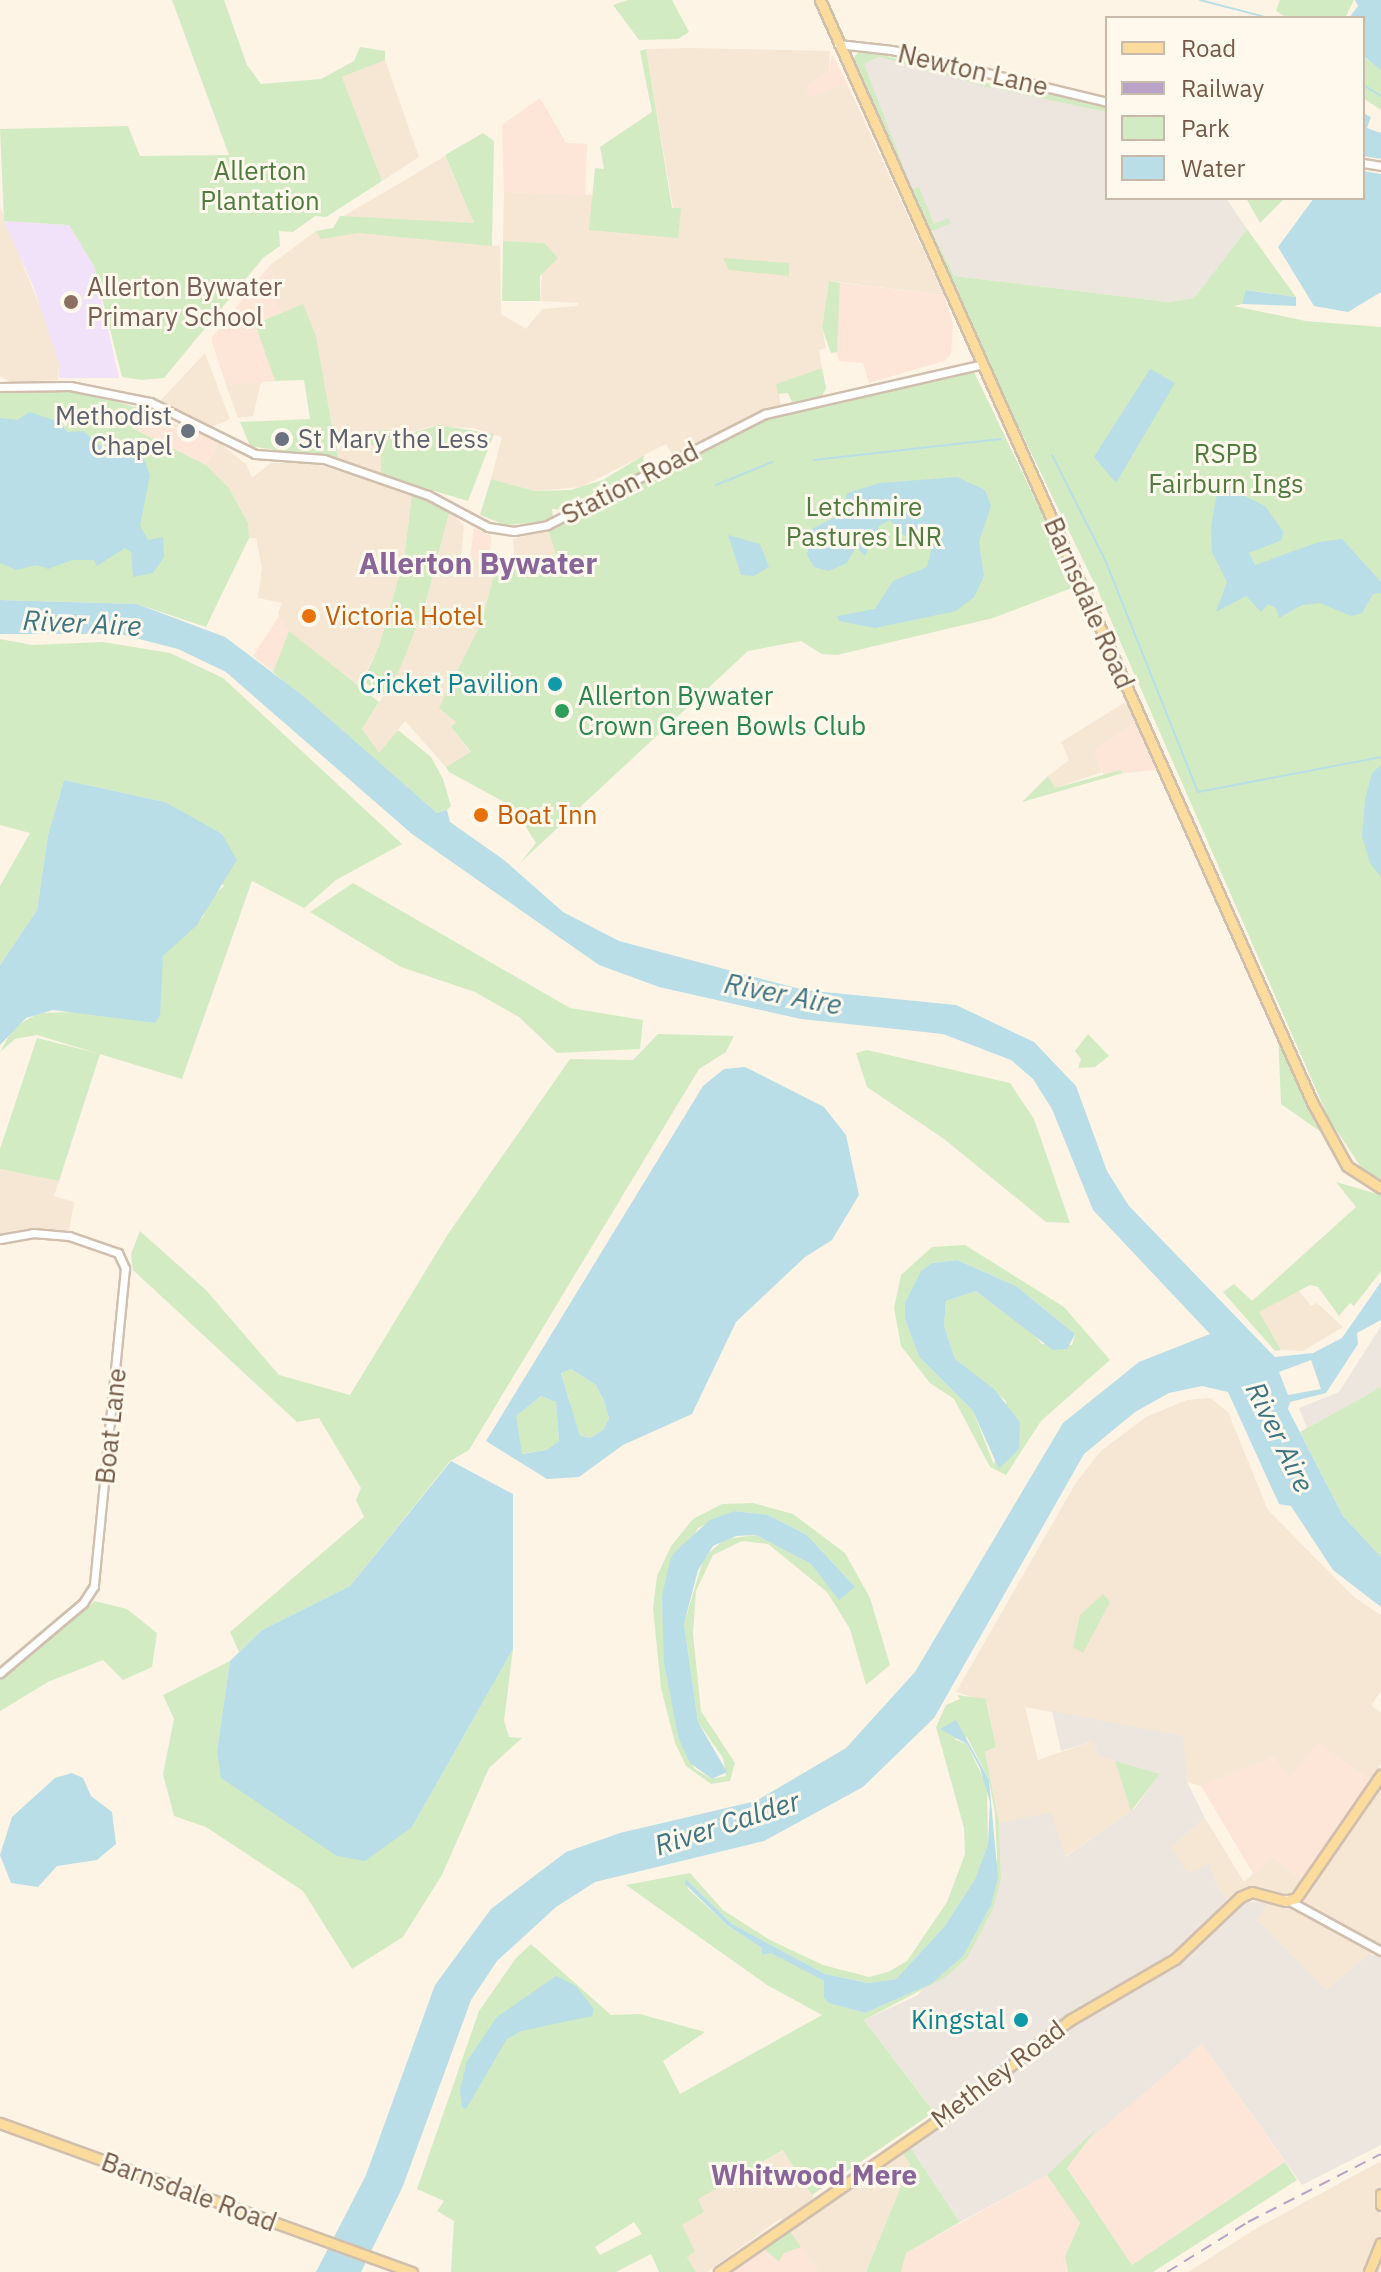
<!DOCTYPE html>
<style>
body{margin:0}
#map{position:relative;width:1381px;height:2272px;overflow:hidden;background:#fdf4e5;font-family:"IBM Plex Sans",sans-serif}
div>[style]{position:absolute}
.residential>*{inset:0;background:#f5e7d3}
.commercial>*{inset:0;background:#fde5d8}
.industrial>*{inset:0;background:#ede6df}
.education>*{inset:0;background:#f1e2f9}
.green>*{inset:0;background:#d2ebc3}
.water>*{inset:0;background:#b9dee7}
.stream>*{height:2px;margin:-1px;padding:0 1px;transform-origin:1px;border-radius:1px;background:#b9dee7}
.roads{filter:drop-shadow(2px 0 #d1bfad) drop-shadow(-2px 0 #d1bfad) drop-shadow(0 2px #d1bfad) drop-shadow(0 -2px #d1bfad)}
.minor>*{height:7px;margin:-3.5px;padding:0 3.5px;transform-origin:3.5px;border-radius:3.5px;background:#fff}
.major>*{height:9px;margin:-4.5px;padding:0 4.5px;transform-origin:4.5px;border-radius:4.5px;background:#fcdc9c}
.rail>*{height:2px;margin-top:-1px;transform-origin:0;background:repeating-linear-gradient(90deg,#b8a3c7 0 12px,transparent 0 20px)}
.dots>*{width:22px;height:22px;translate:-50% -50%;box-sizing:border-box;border:4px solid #fff8ec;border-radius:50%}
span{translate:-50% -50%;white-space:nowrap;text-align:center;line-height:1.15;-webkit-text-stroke:6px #fff8ec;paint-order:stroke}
.street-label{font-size:26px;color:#765b49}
.park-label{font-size:26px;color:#507c41}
.education-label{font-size:26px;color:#785e54}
.left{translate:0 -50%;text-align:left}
.worship-label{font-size:26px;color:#5b616d}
.right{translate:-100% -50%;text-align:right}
.food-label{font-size:26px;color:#c56008}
.culture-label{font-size:26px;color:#0d838f}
.leisure-label{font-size:26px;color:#27864d}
.water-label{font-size:28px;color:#3f7583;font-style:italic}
.neighbourhood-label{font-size:28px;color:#8a659a;font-weight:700}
.quarter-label{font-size:30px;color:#8a659a;font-weight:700}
.legend{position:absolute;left:1105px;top:16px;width:260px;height:184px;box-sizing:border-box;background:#fff8ec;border:2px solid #c8b9ab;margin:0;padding:10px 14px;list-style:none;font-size:24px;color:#765b49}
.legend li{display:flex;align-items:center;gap:16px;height:40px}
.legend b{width:40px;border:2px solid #c8b9ab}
</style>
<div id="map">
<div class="residential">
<div style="clip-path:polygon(690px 48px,830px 51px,829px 71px,806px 87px,810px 97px,841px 85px,849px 88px,944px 295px,829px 281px,822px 328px,826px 348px,819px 350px,822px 368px,777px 384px,781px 406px,673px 456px,666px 444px,581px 487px,535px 491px,491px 479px,502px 437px,473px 428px,431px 426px,393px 438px,359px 432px,334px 437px,316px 336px,291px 309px,282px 313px,265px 288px,274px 282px,270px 265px,316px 231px,321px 238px,358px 233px,500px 246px,501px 314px,526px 329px,542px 309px,576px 306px,579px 303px,540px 301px,544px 243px,503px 241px,504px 192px,593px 195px,590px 230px,678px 219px,680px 209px,673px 208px,646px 49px)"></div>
<div style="clip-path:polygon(385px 60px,419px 157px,382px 181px,342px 77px)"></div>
<div style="clip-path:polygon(445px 156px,474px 223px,342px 217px,405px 180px)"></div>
<div style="clip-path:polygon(0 207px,44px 317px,59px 363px,58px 380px,11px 382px,0 376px)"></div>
<div style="clip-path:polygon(205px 353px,230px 419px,212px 427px,165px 407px,161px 400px)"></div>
<div style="clip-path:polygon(261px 382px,253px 416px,238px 418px,226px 385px)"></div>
<div style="clip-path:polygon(218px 442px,246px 464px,252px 478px,271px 463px,313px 463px,412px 494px,404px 559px,379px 646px,359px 686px,283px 627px,278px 613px,282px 603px,258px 598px,262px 568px,256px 538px,249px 538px,248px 523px,229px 488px,206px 465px)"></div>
<div style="clip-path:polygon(335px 443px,381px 446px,381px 475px,338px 460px)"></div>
<div style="clip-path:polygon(450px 509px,464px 526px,461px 557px,507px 559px,515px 565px,513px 539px,548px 530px,557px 553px,494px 575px,481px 623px,440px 707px,456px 722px,451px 727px,471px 753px,446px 767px,405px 721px,379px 754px,362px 729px,384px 695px,426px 602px)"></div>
<div style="clip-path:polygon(1127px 701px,1135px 722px,1094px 751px,1102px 772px,1055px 788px,1048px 776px,1069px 760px,1061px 742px)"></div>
<div style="clip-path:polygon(0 1169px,59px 1181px,54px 1196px,74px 1202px,69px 1231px,25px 1229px,0 1235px)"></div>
<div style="clip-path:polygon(1297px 1288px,1311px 1306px,1317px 1303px,1343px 1327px,1303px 1351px,1281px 1350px,1258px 1312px)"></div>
<div style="clip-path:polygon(1210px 1398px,1228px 1412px,1268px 1510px,1354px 1597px,1381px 1615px,1381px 1691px,1371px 1706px,1381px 1712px,1381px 1764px,1370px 1780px,1318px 1743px,1289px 1779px,1274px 1757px,1201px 1786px,1187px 1782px,1182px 1736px,1025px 1707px,1038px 1760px,1093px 1741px,1099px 1756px,1115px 1761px,1131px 1811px,1064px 1857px,1051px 1813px,999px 1823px,985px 1750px,996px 1749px,987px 1701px,956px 1692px,1077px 1481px,1101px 1451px,1146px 1417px,1187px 1400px)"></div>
<div style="clip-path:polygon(1381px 1775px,1381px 1951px,1369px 1954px,1326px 1990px,1257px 1919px,1272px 1895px,1252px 1892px,1229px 1901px,1218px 1888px,1210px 1863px,1188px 1874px,1171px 1847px,1205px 1818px,1244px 1882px,1272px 1857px,1303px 1881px)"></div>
<div style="clip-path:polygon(784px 2150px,819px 2206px,901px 2151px,910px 2164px,866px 2272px,818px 2272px,781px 2218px,707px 2272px,696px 2272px,687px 2257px,682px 2225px,704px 2212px,697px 2199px)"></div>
<div style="clip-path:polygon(1381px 2161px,1381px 2272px,1188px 2272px,1257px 2228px)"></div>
</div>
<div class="commercial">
<div style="clip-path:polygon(832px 54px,849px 88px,841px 85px,810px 98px,806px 87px,829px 71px)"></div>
<div style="clip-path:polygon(540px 98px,566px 143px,587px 144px,585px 195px,504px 192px,502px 125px)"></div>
<div style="clip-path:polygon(270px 265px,274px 282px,265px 288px,282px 313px,255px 324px,275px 381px,226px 385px,211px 339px)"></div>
<div style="clip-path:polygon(840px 283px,944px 295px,953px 323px,951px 354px,944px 361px,869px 383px,863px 363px,839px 361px,834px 342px)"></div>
<div style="clip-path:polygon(139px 408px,218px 442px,206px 465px,132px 428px)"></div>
<div style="clip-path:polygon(474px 528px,491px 536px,490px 560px,470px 558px)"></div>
<div style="clip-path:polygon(279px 616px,289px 631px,273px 672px,253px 656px)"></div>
<div style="clip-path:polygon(1135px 722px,1156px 770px,1104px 775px,1093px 751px)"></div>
<div style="clip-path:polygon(1318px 1742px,1370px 1780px,1303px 1881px,1272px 1857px,1254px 1875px,1201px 1786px,1274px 1757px,1289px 1779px)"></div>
<div style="clip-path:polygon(1202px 2044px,1285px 2162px,1132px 2265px,1067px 2167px,1097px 2128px)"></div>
<div style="clip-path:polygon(1047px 2175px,1080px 2223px,1065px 2256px,1068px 2272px,901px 2272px,906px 2253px)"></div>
<div style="clip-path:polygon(787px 2227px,818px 2272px,727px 2272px,748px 2255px)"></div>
</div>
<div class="industrial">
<div style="clip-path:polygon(879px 57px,1107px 112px,1107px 198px,1226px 198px,1247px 229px,1194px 298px,1168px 302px,954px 276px,932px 230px,950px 222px,934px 224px,919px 188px,912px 190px,863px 64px)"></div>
<div style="clip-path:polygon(1381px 1326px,1381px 1387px,1307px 1428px,1299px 1408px,1339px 1392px)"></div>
<div style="clip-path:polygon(1052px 1711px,1183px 1736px,1187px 1782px,1205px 1818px,1171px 1847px,1188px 1873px,1210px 1863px,1218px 1888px,1229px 1901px,1268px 1902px,1257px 1919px,1326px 1990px,1369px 1954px,1381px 1957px,1381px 2145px,1302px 2185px,1202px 2044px,1047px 2175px,960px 2222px,910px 2147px,943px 2123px,864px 2020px,918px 1995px,1001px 1878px,999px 1823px,1051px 1812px,1065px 1857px,1135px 1808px,1159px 1775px,1099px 1756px,1093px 1741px,1061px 1751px)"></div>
</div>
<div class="education">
<div style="clip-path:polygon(4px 221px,69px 225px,94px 266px,119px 378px,59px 378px,59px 363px,33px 286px)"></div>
</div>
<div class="green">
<div style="clip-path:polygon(172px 0,224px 0,247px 65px,261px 84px,321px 79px,354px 61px,360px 47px,385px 51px,385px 60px,342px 77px,382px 181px,326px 217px,315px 216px,293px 232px,279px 231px,280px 246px,263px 258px,164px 378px,142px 380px,122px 377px,94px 266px,69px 225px,4px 221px,0 129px,128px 126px,140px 156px,229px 155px)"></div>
<div style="clip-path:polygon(628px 0,672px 0,689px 32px,678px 39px,639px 40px,613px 5px)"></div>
<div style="clip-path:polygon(1280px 0,1354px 0,1345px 18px,1288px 18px,1276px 11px)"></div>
<div style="clip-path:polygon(646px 49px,672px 208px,681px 208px,678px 238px,589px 230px,595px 168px,604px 169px,600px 147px,652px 112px,640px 51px)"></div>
<div style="clip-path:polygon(865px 50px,990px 84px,991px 88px,879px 57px,864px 64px,912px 189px,919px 187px,934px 224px,948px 218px,951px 223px,932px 231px,954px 276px,1168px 302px,1194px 298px,1247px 229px,1296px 297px,1247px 290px,1242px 304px,1234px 306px,1306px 321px,1381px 327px,1381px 1179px,1365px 1173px,1329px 1119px,1098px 591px,947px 279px,853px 65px,855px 55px)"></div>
<div style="clip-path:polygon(1363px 57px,1381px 69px,1381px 110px,1363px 98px)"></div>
<div style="clip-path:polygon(1008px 84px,1107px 108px,1107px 112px,1002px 90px)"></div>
<div style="clip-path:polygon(483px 133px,494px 141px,492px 246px,358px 233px,321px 239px,316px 231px,333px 228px,340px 216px,474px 223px,445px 155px)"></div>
<div style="clip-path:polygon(1246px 198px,1285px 198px,1260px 223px)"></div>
<div style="clip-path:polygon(503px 241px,544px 243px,558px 258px,540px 276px,540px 301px,502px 301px)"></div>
<div style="clip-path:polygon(723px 258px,789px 263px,789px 276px,729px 270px)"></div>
<div style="clip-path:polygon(829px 281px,840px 283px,837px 352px,831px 353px,822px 328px)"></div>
<div style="clip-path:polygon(303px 304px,316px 336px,334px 437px,387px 430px,393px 438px,439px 425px,494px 434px,468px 501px,381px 475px,381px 446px,336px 443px,338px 460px,250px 446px,240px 422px,310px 419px,304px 380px,275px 381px,255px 324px)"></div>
<div style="clip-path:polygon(822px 368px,826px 388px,822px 396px,792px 402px,788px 393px,778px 394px,776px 384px)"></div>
<div style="clip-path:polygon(974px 372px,1077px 586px,993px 618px,837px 655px,822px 654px,801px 641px,748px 651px,521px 862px,536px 843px,513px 807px,449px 772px,446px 767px,471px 752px,451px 727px,456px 722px,439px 708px,481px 623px,494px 575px,556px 554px,548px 530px,763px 418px)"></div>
<div style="clip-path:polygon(49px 390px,82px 392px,139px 408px,132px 428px,206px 465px,229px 488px,248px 523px,249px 538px,206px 627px,137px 604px,0 600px,0 392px)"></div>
<div style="clip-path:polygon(644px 455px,643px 471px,567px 510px,552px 509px,553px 517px,543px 522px,505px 525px,480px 515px,491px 479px,535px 491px,570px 490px,603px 480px)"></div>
<div style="clip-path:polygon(412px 494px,450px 509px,426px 602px,399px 671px,384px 695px,363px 681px,379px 646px,404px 559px)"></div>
<div style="clip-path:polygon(289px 631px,379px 702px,362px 729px,379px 753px,398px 730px,431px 757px,443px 779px,451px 806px,447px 810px,437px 813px,273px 672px)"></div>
<div style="clip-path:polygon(0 639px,32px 645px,103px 642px,170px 653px,223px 678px,402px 844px,336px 880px,304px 908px,252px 881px,182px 1079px,37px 1035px,15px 1039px,0 1052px,14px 1027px,39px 1013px,78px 1012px,155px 1023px,163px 956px,203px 917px,211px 897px,224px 886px,165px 802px,64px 780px,48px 835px,37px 910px,0 965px,0 886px,30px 833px,0 825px)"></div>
<div style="clip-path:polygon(1121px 770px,1123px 773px,1022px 802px,1048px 776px,1055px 788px)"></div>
<div style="clip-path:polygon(353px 883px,570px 1008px,643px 1020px,640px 1049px,557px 1053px,519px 1017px,475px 992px,401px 967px,310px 912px)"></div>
<div style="clip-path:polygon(1278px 1031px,1303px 1096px,1321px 1132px,1281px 1104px)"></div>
<div style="clip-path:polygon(658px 1034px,734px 1036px,726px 1052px,699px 1069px,469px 1450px,450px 1461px,350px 1586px,262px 1630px,239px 1652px,230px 1632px,364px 1517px,356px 1500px,361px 1488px,319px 1418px,297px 1422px,133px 1270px,131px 1254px,140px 1231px,206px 1290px,279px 1375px,350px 1395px,448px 1234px,570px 1059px,633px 1060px)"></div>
<div style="clip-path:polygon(1088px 1034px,1109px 1056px,1095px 1067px,1078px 1068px,1081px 1059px,1075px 1051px)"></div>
<div style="clip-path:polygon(37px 1038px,100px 1054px,59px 1181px,0 1169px,0 1149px)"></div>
<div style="clip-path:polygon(867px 1050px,1010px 1083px,1034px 1119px,1070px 1223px,1046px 1222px,944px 1139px,867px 1087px,856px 1053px)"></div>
<div style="clip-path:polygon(1336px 1182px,1381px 1195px,1381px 1271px,1354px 1306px,1350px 1303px,1339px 1316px,1318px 1287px,1310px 1285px,1259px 1312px,1281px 1350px,1275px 1351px,1223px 1292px,1234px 1284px,1252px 1301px,1356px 1207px)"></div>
<div style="clip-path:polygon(evenodd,965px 1245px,1064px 1307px,1110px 1360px,1041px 1421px,1006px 1475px,990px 1467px,954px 1399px,930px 1383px,901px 1346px,894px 1308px,901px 1275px,932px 1247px,965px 1245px,957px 1260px,1016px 1286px,1075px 1334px,1072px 1345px,1042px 1344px,1019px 1319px,976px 1291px,946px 1301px,944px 1326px,955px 1359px,1006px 1401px,994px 1465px,973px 1411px,919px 1357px,905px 1319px,932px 1263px,957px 1260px)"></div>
<div style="clip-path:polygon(571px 1369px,596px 1385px,604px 1401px,609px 1418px,603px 1430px,590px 1438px,580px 1437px,561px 1372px)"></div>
<div style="clip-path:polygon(1381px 1387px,1381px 1557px,1343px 1516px,1300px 1432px)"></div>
<div style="clip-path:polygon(541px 1396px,556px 1402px,559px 1441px,546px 1450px,521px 1454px,515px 1416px)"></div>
<div style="clip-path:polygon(evenodd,753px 1503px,793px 1514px,845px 1553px,870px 1598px,890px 1665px,866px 1685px,850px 1629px,827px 1592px,768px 1544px,742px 1541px,713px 1555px,696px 1591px,693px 1634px,701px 1711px,735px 1763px,730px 1781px,711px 1784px,686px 1766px,675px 1743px,661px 1688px,653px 1608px,657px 1576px,671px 1546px,693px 1519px,722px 1504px,753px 1503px,735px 1511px,768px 1515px,807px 1535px,855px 1587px,839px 1599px,811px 1564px,756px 1535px,725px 1539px,704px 1557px,684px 1624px,698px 1722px,723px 1758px,726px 1776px,712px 1779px,695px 1769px,678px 1737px,665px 1662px,662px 1596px,698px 1528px,735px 1511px)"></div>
<div style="clip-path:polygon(1103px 1594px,1110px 1602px,1083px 1653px,1073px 1647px,1080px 1615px)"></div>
<div style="clip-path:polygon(95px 1601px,127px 1609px,157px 1633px,152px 1667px,123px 1680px,103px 1660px,48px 1682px,0 1711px,0 1679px)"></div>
<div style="clip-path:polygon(513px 1649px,504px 1721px,509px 1737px,522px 1738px,489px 1768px,442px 1875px,403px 1937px,352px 1969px,303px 1891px,206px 1827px,174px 1816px,163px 1774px,174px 1719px,163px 1695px,230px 1661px,217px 1751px,412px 1827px)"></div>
<div style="clip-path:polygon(evenodd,957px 1695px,986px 1699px,996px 1748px,985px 1751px,999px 1823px,1001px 1878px,993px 1909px,967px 1958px,944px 1978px,864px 2020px,934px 2112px,812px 2195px,783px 2150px,698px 2199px,704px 2212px,682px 2225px,695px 2251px,687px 2257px,696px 2272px,659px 2272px,651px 2254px,616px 2272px,451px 2272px,454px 2221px,437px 2211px,444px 2201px,417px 2189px,479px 2011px,516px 1958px,531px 1944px,611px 2015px,640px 2014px,705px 2032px,663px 2061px,680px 2094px,822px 2015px,767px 1985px,626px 1885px,690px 1873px,723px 1910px,770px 1940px,823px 1965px,869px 1977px,888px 1972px,907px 1961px,947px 1902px,965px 1854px,964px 1828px,936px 1727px,946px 1705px,960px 1699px,957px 1695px,967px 1737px,989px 1780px,995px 1813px,997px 1857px,991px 1905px,963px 1956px,931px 1984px,865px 2013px,830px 2003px,824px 1981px,771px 1952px,763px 1955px,762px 1948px,727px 1925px,688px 1889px,686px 1879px,732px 1924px,825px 1974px,868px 1983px,896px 1979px,944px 1927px,975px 1879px,988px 1844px,987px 1786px,967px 1744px,954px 1739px,967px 1737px,957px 1695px,634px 2222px,642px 2234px,600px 2255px,595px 2247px,634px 2222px)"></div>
<div style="clip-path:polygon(1115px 1761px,1160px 1774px,1131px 1811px)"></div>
<div style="clip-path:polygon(1097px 2128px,1067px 2168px,1132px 2265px,1285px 2162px,1297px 2180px,1153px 2272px,1068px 2272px,1065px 2256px,1080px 2223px,1047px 2175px)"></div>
<div style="clip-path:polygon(910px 2147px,960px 2222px,906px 2253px,901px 2272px,866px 2272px,910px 2164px,901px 2151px)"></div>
<div style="clip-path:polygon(787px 2227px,801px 2247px,784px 2253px,779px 2262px,761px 2246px)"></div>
</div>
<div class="water">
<div style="clip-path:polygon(1355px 0,1381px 0,1381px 70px,1363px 56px,1363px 18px,1349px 18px,1358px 6px)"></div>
<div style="clip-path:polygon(1363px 113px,1371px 117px,1367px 128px,1381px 133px,1381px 159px,1363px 156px)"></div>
<div style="clip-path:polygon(1363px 171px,1381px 174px,1381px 292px,1348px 312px,1314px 306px,1278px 247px,1314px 198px,1363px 198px)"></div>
<div style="clip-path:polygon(1246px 290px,1296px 297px,1296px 306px,1242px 304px)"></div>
<div style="clip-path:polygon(1150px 369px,1175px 383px,1116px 483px,1094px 457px)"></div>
<div style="clip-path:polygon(30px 412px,57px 421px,68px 432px,83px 431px,102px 447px,140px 448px,150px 475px,140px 526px,148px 540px,163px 537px,164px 557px,153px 573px,133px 577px,131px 552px,125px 548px,97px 566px,94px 560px,72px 560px,48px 569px,37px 565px,16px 570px,0 563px,0 418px,17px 420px)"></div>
<div style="clip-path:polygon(957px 477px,985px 490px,991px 506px,979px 542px,984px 576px,974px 597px,956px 611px,875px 628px,839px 621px,837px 616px,875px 609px,893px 581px,927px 567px,934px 537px,918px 541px,901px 534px,890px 520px,879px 526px,865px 556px,856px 547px,847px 563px,829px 571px,814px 567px,807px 555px,812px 529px,843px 513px,847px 493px,880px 483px)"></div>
<div style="clip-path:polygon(1228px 488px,1265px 506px,1283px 531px,1282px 540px,1249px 553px,1255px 565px,1319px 542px,1342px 539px,1381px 582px,1381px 593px,1373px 594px,1362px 613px,1351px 616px,1320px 603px,1302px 605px,1279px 618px,1276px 608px,1268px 604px,1261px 612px,1246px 596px,1216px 612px,1227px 582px,1212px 552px,1211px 527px,1217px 494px)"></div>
<div style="clip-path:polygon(728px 535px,760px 544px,769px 567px,754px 576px,741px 575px)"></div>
<div style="clip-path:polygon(evenodd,0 600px,137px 604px,225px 637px,302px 695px,437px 813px,447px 810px,450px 822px,504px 860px,563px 912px,619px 941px,804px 990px,956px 1005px,1034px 1042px,1076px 1086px,1107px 1171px,1129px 1206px,1275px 1357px,1313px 1353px,1342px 1338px,1381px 1282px,1381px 1320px,1357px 1333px,1358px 1344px,1326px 1393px,1290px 1402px,1288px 1409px,1343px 1516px,1381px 1557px,1381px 1607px,1333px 1570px,1291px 1506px,1279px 1504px,1228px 1392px,1202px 1386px,1169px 1393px,1135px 1412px,1084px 1454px,934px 1718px,863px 1787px,764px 1841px,595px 1882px,556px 1907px,497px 1961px,471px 2000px,403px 2186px,361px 2272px,316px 2272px,366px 2175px,435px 1985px,491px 1909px,566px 1852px,620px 1833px,756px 1801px,846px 1748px,915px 1672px,1063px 1423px,1139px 1362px,1210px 1334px,1093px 1210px,1052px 1109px,1033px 1079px,1011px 1060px,943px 1034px,801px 1019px,659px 987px,599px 965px,412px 834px,226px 672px,178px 649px,120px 634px,0 634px,0 600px,1311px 1360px,1321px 1389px,1288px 1395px,1279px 1372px,1311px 1360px)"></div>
<div style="clip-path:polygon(1381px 765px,1381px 877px,1370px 863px,1362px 836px,1365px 800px,1372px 773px)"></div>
<div style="clip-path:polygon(64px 780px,165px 802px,222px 834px,237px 860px,197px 925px,163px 956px,160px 1015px,155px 1023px,53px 1010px,26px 1018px,0 1045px,0 965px,37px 910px,48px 835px)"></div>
<div style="clip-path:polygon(evenodd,745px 1067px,824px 1107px,846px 1135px,859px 1195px,832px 1240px,805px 1257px,736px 1322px,692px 1414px,623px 1445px,579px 1477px,547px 1479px,486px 1441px,703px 1086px,724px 1069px,745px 1067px,571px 1369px,596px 1385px,604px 1401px,609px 1418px,603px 1430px,590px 1438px,580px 1436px,561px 1373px,571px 1369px,745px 1067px,541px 1396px,556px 1402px,559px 1441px,546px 1450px,522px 1454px,516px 1416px,541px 1396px)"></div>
<div style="clip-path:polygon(957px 1260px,1016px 1286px,1075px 1334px,1067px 1349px,1053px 1350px,976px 1291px,946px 1301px,944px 1326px,955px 1359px,994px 1389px,1020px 1422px,1019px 1449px,999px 1469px,973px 1411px,919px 1357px,905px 1319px,905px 1303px,921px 1271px,932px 1263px)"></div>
<div style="clip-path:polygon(451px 1461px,513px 1494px,513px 1649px,412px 1827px,365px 1861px,337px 1856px,221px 1778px,217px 1751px,230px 1661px,262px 1630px,350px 1586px)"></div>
<div style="clip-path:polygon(735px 1511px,768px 1515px,807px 1535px,855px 1587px,839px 1600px,811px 1564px,756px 1535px,736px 1536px,713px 1546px,698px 1570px,684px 1624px,698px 1722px,727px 1772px,712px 1779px,690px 1763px,678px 1737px,664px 1662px,662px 1596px,671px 1557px,680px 1547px,710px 1520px)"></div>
<div style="clip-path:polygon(956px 1720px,989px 1780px,998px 1878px,991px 1905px,963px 1956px,931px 1984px,865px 2013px,829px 2003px,824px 1998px,824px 1981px,771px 1953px,762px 1955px,762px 1948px,727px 1925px,685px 1884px,686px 1879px,732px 1924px,825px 1974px,868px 1983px,896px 1979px,944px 1927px,975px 1879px,988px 1844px,990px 1802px,980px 1768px,967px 1744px,940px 1729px)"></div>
<div style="clip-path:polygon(72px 1773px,83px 1778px,91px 1796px,112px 1812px,116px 1844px,97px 1860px,57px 1866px,38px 1887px,11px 1883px,0 1855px,12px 1817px,55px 1778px)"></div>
<div style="clip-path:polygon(556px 1976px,576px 1986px,594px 2009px,592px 2016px,521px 2031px,507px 2039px,466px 2109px,462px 2107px,460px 2090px,467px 2061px,497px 2017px)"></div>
</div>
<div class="stream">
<div style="left:1200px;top:0;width:71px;rotate:14.6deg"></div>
<div style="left:1363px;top:85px;width:21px;rotate:31deg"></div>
<div style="left:1052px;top:455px;width:120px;rotate:63.2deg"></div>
<div style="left:1106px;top:562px;width:248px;rotate:68.2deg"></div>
<div style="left:1198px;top:792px;width:186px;rotate:-10.8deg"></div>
<div style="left:814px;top:460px;width:188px;rotate:-6.4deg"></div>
<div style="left:716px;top:485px;width:61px;rotate:-22.3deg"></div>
</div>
<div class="roads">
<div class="minor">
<div style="left:838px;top:44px;width:54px;rotate:6.3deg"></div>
<div style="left:892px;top:50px;width:221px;rotate:13.6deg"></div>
<div style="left:1363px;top:163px;width:18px;rotate:9deg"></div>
<div style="left:0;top:387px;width:70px;rotate:-0.8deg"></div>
<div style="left:70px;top:386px;width:82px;rotate:11.3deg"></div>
<div style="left:150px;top:402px;width:117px;rotate:26.3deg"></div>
<div style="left:255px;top:454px;width:69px;rotate:4.1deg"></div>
<div style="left:324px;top:459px;width:110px;rotate:19.1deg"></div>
<div style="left:428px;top:495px;width:68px;rotate:28.1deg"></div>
<div style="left:488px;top:527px;width:26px;rotate:9deg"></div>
<div style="left:514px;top:531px;width:34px;rotate:-10deg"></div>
<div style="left:547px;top:525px;width:245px;rotate:-27deg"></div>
<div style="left:765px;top:414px;width:220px;rotate:-12.9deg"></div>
<div style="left:0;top:1239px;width:34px;rotate:-10deg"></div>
<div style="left:33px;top:1233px;width:36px;rotate:5deg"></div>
<div style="left:69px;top:1236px;width:52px;rotate:19.1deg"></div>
<div style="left:118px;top:1253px;width:17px;rotate:65deg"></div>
<div style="left:125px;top:1268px;width:320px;rotate:95.6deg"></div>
<div style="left:94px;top:1586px;width:20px;rotate:123deg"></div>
<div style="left:83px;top:1603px;width:109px;rotate:139.9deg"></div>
<div style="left:1286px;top:1899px;width:108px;rotate:28.7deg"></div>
</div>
<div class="major">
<div style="left:820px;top:0;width:1207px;rotate:65.94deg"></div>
<div style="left:1312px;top:1102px;width:73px;rotate:61.3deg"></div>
<div style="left:1347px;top:1166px;width:40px;rotate:32.9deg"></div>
<div style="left:0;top:2123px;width:438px;rotate:19.9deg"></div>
<div style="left:1381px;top:2194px;width:11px;rotate:90deg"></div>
<div style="left:719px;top:2272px;width:290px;rotate:-34.7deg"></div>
<div style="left:957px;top:2107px;width:143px;rotate:-37.6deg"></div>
<div style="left:1070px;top:2020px;width:121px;rotate:-30.2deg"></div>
<div style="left:1175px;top:1959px;width:90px;rotate:-43.6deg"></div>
<div style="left:1240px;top:1897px;width:13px;rotate:-23deg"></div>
<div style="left:1252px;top:1892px;width:35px;rotate:15deg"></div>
<div style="left:1286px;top:1901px;width:10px;rotate:-17deg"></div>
<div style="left:1296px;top:1898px;width:150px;rotate:-55.4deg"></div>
<div style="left:1369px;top:2272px;width:31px;rotate:-68deg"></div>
</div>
</div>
<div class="rail">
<div style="left:1167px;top:2272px;width:95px;rotate:-31.7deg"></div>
<div style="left:1248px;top:2222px;width:149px;rotate:-27.1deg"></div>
</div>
<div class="dots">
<div style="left:71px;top:302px;background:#8d6e63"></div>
<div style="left:188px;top:431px;background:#6b7280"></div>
<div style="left:282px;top:439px;background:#6b7280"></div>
<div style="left:309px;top:616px;background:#e8710a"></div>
<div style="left:555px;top:684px;background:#0f9aa8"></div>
<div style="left:562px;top:711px;background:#2e9e5b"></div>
<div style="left:481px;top:815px;background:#e8710a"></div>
<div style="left:1021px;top:2020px;background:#0f9aa8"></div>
</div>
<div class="street-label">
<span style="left:973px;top:70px;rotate:13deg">Newton Lane</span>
<span style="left:630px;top:483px;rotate:-27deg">Station Road</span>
<span style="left:1089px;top:603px;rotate:66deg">Barnsdale Road</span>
<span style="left:111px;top:1426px;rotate:-84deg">Boat Lane</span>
<span style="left:998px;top:2074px;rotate:-37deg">Methley Road</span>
<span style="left:189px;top:2192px;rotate:20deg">Barnsdale Road</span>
</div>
<div class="park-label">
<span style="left:260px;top:186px">Allerton<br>Plantation</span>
<span style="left:1226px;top:469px">RSPB<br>Fairburn Ings</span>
<span style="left:864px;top:522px">Letchmire<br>Pastures LNR</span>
</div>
<div class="education-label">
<span class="left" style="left:87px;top:302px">Allerton Bywater<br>Primary School</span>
</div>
<div class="worship-label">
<span class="right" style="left:172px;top:431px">Methodist<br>Chapel</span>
<span class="left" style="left:298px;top:439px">St Mary the Less</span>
</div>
<div class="food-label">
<span class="left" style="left:325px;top:616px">Victoria Hotel</span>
<span class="left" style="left:497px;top:815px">Boat Inn</span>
</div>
<div class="culture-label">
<span class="right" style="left:539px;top:684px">Cricket Pavilion</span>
<span class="right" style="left:1005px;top:2020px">Kingstal</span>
</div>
<div class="leisure-label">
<span class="left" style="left:578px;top:711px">Allerton Bywater<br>Crown Green Bowls Club</span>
</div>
<div class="water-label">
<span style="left:82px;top:623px;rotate:3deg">River Aire</span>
<span style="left:783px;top:994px;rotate:11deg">River Aire</span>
<span style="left:1280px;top:1437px;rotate:64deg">River Aire</span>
<span style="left:727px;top:1823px;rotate:-18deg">River Calder</span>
</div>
<div class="neighbourhood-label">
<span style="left:814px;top:2175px">Whitwood Mere</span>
</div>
<div class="quarter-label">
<span style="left:478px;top:563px">Allerton Bywater</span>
</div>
<ul class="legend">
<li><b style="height:10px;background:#fcdc9c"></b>Road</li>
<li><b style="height:10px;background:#b8a3c7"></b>Railway</li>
<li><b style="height:22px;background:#d2ebc3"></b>Park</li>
<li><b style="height:22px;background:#b9dee7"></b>Water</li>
</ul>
</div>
